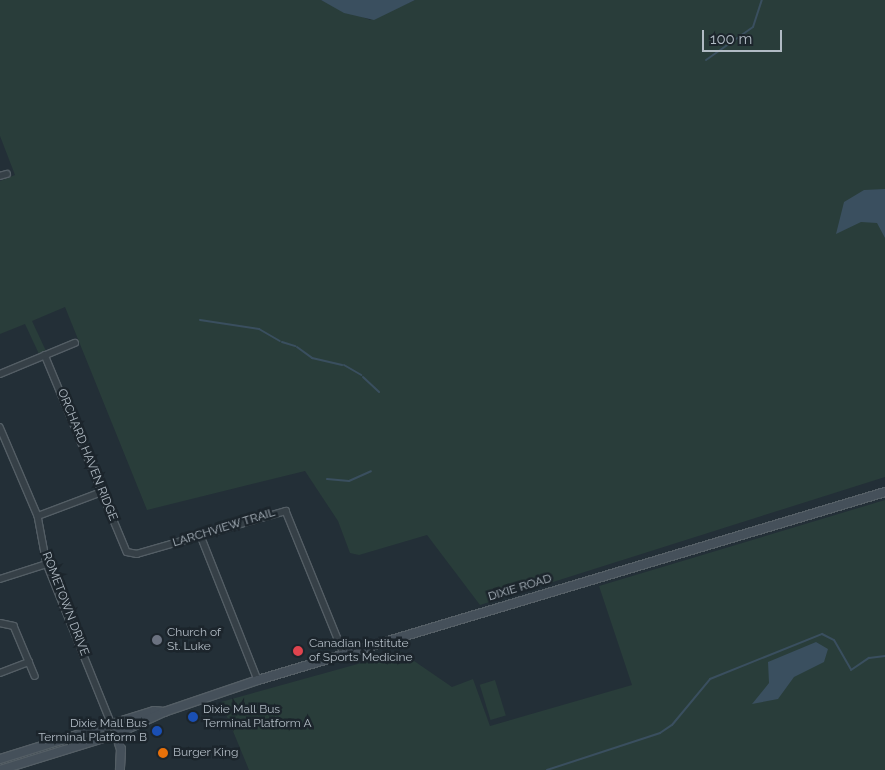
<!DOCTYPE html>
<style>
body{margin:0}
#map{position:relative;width:885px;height:770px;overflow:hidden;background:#232f37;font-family:Raleway,sans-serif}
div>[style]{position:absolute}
.green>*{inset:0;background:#293d3a;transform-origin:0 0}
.water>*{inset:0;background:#3a4f5f}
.stream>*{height:2px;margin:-1px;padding:0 1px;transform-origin:1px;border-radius:1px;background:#3a4f5f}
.roads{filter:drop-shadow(1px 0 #545e65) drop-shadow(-1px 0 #545e65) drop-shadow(0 1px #545e65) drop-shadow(0 -1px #545e65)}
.minor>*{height:5.5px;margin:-2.75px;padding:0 2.75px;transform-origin:2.75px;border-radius:2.75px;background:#364047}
.secondary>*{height:8px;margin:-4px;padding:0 4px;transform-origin:4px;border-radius:4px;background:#45505a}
.dots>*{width:14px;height:14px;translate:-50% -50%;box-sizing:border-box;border:2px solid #1c252c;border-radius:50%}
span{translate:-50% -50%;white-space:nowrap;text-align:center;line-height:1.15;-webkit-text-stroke:5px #1c252c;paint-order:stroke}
.street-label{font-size:12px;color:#b1bbc4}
.poi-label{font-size:12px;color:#b1bbc4}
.left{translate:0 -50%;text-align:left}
.right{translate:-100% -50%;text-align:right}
.scale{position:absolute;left:702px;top:30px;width:80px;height:22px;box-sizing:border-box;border:2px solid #b1bbc4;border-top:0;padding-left:6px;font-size:15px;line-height:18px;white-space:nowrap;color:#b1bbc4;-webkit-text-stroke:4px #1c252c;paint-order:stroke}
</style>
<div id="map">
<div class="green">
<div style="clip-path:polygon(0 0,321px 0,370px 20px,415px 0,885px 0,885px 477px,480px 605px,427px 535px,359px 555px,350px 553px,338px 521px,305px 471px,147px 510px,65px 307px,32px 321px,46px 351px,39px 354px,25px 324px,0 334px,0 181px,15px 175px,0 136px)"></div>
<div style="clip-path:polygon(885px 500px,885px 770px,249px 770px,221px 702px,401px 652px,452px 687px,473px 679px,490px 726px,632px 685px,599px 586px)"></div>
<div style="left:495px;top:680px;width:37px;height:16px;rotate:73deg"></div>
</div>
<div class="water">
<div style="clip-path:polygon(321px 0,415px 0,374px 20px,344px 13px)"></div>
<div style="clip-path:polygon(885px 189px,885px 238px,877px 223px,861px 222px,836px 234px,844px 202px,864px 190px)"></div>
<div style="clip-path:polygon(816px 642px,828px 649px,824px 662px,794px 677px,778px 699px,752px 704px,769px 683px,768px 662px)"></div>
</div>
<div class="stream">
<div style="left:706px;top:60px;width:57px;rotate:-35.1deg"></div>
<div style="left:753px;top:27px;width:28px;rotate:-72deg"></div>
<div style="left:200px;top:320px;width:60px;rotate:8.7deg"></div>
<div style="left:259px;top:329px;width:24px;rotate:30deg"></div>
<div style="left:282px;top:342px;width:14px;rotate:17deg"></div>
<div style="left:297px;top:347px;width:19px;rotate:36deg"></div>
<div style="left:312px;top:358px;width:31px;rotate:13deg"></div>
<div style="left:344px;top:365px;width:20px;rotate:30deg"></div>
<div style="left:363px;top:377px;width:22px;rotate:43deg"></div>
<div style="left:327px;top:479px;width:22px;rotate:5deg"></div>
<div style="left:349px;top:481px;width:24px;rotate:-24deg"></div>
<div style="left:547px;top:770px;width:119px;rotate:-18.1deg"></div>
<div style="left:660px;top:733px;width:14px;rotate:-34deg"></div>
<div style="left:672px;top:725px;width:60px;rotate:-50.4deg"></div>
<div style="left:710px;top:679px;width:121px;rotate:-21.9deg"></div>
<div style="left:822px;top:634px;width:13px;rotate:27deg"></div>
<div style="left:834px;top:640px;width:34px;rotate:60deg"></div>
<div style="left:851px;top:670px;width:22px;rotate:-34deg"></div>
<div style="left:869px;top:658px;width:16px;rotate:-7deg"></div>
</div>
<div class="roads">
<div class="minor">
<div style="left:0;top:176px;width:7px;rotate:-16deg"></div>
<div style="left:45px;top:355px;width:213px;rotate:67.4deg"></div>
<div style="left:127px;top:552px;width:10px;rotate:11deg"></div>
<div style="left:137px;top:554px;width:155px;rotate:-16.1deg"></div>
<div style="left:286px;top:511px;width:154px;rotate:67.9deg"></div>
<div style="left:0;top:374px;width:81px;rotate:-22.5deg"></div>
<div style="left:0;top:427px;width:97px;rotate:66.9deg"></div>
<div style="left:38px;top:516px;width:49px;rotate:79.4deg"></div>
<div style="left:47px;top:564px;width:174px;rotate:68deg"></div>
<div style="left:38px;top:516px;width:68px;rotate:-20.6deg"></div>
<div style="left:201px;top:536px;width:155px;rotate:68.4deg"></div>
<div style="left:0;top:579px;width:49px;rotate:-17.7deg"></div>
<div style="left:0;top:623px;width:14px;rotate:12deg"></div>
<div style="left:14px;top:626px;width:54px;rotate:67.2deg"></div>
<div style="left:0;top:673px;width:31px;rotate:-21deg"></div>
</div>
<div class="secondary">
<div style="left:116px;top:734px;width:16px;rotate:72deg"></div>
<div style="left:121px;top:749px;width:21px;rotate:93deg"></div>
<div style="left:0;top:759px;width:161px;rotate:-17.3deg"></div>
<div style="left:154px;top:711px;width:10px;rotate:6deg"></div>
<div style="left:0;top:770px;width:121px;rotate:-17.2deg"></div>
<div style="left:116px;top:734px;width:53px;rotate:-24.6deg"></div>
<div style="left:164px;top:712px;width:99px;rotate:-18.8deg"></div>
<div style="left:258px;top:680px;width:655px;rotate:-16.69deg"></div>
</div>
</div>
<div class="dots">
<div style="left:157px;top:640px;background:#6b7280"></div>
<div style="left:298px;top:651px;background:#e0444e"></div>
<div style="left:193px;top:717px;background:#1a4fb4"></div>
<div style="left:157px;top:731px;background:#1a4fb4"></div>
<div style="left:163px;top:753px;background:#e8710a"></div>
</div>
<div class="street-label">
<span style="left:87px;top:455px;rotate:68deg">ORCHARD HAVEN RIDGE</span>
<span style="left:224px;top:528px;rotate:-17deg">LARCHVIEW TRAIL</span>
<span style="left:520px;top:588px;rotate:-17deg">DIXIE ROAD</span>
<span style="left:65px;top:604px;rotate:69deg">ROMETOWN DRIVE</span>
</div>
<div class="poi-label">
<span class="left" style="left:167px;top:640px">Church of<br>St. Luke</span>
<span class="left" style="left:309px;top:651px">Canadian Institute<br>of Sports Medicine</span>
<span class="left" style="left:203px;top:717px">Dixie Mall Bus<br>Terminal Platform A</span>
<span class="right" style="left:147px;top:731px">Dixie Mall Bus<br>Terminal Platform B</span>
<span class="left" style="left:173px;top:753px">Burger King</span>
</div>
<div class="scale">100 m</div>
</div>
